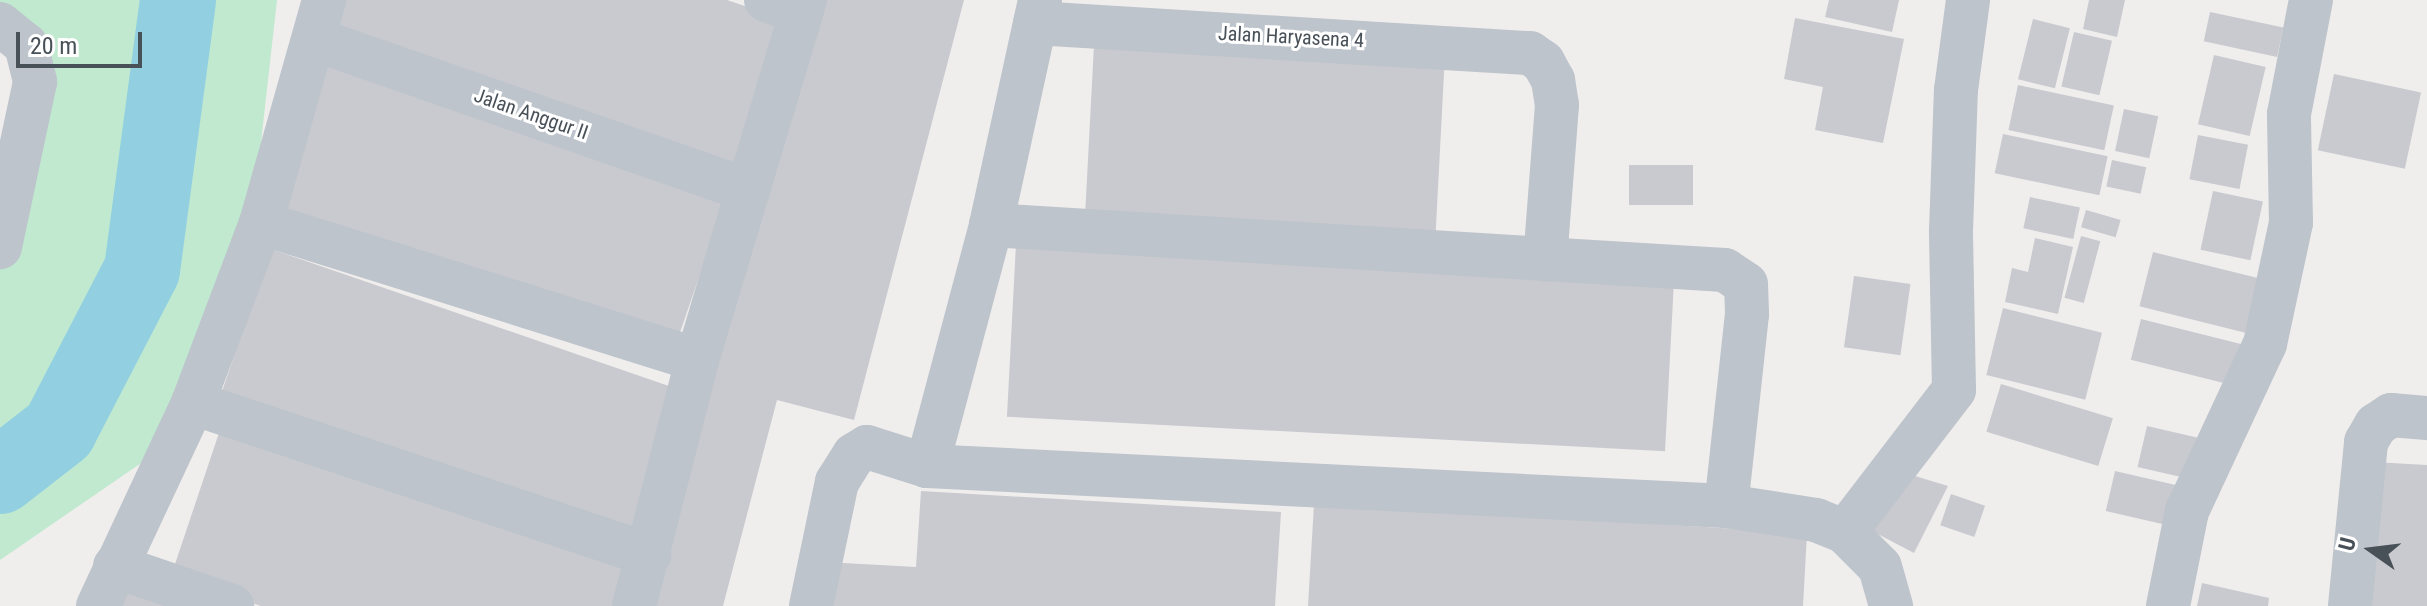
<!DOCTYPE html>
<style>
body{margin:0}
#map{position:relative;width:2427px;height:606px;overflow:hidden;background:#f0eded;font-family:"Roboto Condensed",sans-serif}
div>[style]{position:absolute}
.green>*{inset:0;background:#c0e9d0}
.river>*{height:76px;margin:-38px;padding:0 38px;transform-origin:38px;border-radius:38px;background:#92d0e1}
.building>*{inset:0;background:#c9cacf;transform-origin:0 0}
.minor>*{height:44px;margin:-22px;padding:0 22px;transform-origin:22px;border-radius:22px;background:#bdc4cb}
span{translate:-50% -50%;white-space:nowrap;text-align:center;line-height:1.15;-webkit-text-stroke:6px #fff;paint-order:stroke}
.street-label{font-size:20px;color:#485058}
.north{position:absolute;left:2331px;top:510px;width:80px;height:80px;-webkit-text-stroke:6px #fff;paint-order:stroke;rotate:284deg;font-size:22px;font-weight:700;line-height:32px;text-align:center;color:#485058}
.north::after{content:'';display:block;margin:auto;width:28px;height:36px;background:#485058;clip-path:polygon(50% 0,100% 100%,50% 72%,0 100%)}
.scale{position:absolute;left:16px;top:32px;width:126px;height:36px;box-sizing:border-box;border:4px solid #485058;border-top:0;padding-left:10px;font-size:24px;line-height:28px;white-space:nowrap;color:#485058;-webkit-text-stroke:6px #fff;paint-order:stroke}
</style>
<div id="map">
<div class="green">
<div style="clip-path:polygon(0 0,277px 0,253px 214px,150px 457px,0 560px,0 246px,31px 109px,0 24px)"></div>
</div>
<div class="river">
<div style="left:0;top:476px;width:75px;rotate:-37.9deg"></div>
<div style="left:59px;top:430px;width:180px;rotate:-62.6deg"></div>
<div style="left:142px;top:270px;width:272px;rotate:-82.4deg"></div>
</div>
<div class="building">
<div style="clip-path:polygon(333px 0,727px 0,783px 19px,733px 167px,323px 29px)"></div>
<div style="clip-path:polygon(813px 0,964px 0,854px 420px,777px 400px,723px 606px,653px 606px)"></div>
<div style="clip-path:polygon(1829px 0,1899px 0,1892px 32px,1825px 17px)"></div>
<div style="clip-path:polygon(2089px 0,2125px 0,2117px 37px,2083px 29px)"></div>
<div style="left:2210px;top:12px;width:75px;height:30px;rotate:12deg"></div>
<div style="clip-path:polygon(1795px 18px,1904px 39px,1883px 143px,1815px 130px,1823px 87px,1784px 79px)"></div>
<div style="left:2033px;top:19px;width:38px;height:62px;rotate:14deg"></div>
<div style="left:2074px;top:32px;width:39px;height:56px;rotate:13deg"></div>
<div style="left:1094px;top:45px;width:351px;height:175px;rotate:3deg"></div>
<div style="left:2214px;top:55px;width:53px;height:71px;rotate:13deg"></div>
<div style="left:319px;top:57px;width:431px;height:157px;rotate:19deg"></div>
<div style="left:2334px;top:74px;width:89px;height:78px;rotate:12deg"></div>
<div style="left:2018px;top:85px;width:98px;height:46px;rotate:12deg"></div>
<div style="left:2124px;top:109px;width:35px;height:43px;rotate:12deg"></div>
<div style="left:2003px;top:134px;width:107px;height:40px;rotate:12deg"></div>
<div style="left:2198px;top:135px;width:51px;height:45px;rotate:11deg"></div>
<div style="left:2112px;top:160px;width:35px;height:27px;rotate:12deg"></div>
<div style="left:1693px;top:165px;width:40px;height:64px;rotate:90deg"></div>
<div style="left:2213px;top:191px;width:51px;height:60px;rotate:12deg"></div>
<div style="left:2030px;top:197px;width:51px;height:32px;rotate:12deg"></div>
<div style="left:2086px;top:210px;width:36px;height:18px;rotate:16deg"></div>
<div style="left:2081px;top:236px;width:20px;height:64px;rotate:15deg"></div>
<div style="clip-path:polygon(2035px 238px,2073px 247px,2058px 314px,2005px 302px,2012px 268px,2028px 272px)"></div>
<div style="left:1016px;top:244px;width:659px;height:173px;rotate:3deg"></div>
<div style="left:271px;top:249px;width:433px;height:157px;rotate:19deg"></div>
<div style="left:2153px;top:252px;width:109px;height:56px;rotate:14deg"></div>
<div style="left:1854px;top:276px;width:57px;height:72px;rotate:8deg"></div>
<div style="left:2003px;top:308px;width:102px;height:69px;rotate:14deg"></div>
<div style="left:2141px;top:319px;width:108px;height:42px;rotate:14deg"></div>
<div style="left:2001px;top:384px;width:117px;height:50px;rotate:17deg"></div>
<div style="left:2147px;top:426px;width:58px;height:42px;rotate:13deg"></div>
<div style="clip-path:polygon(221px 427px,631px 566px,617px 606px,261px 606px,171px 576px)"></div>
<div style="clip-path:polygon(2373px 462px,2427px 465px,2427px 606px,2364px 606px)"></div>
<div style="left:2115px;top:471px;width:68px;height:41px;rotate:13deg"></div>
<div style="clip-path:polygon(1915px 476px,1948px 486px,1914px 553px,1872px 531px)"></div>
<div style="clip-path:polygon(921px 491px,1281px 512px,1275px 606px,822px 606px,825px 562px,916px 567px)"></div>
<div style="left:1951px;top:494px;width:36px;height:33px;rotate:19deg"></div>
<div style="clip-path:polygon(1314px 504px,1807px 533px,1803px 606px,1308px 606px)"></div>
<div style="clip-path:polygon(2202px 583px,2269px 598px,2268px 606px,2197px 606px)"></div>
<div style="clip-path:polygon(124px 591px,166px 606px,119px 606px)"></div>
</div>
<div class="minor">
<div style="left:766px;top:0;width:37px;rotate:20deg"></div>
<div style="left:1035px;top:23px;width:496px;rotate:3.5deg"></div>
<div style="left:1530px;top:53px;width:16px;rotate:35deg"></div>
<div style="left:1543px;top:62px;width:21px;rotate:61deg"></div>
<div style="left:1553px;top:80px;width:25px;rotate:81deg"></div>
<div style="left:1557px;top:105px;width:155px;rotate:94.4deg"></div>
<div style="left:0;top:24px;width:33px;rotate:39deg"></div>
<div style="left:26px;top:45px;width:38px;rotate:76deg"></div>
<div style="left:35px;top:82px;width:169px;rotate:102deg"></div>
<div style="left:314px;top:39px;width:460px;rotate:19.2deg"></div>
<div style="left:261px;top:223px;width:457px;rotate:17.4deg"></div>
<div style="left:991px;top:225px;width:735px;rotate:3.51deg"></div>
<div style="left:1725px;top:270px;width:25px;rotate:34deg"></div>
<div style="left:1746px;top:284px;width:30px;rotate:88deg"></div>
<div style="left:1747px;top:314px;width:193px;rotate:96.2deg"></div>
<div style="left:1726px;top:506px;width:91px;rotate:8.8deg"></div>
<div style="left:1816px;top:520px;width:31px;rotate:22deg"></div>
<div style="left:1845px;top:532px;width:49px;rotate:45deg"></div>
<div style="left:1880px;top:567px;width:41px;rotate:74.2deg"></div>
<div style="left:193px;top:403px;width:481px;rotate:18.4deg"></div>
<div style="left:927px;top:466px;width:249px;rotate:-75.1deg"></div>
<div style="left:991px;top:225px;width:230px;rotate:-77.7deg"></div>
<div style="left:1845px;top:532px;width:179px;rotate:-52.5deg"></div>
<div style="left:1954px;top:390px;width:159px;rotate:-91.1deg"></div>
<div style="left:1951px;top:231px;width:141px;rotate:-88deg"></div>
<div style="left:1956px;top:90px;width:91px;rotate:-82.4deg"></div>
<div style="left:115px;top:566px;width:124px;rotate:18.9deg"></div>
<div style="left:98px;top:606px;width:224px;rotate:-64.9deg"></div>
<div style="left:193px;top:403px;width:192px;rotate:-69.3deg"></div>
<div style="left:261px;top:223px;width:232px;rotate:-74.2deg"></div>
<div style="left:634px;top:606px;width:254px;rotate:-75.6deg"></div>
<div style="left:697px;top:360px;width:376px;rotate:-73.3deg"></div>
<div style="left:811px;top:606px;width:127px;rotate:-78.2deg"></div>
<div style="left:837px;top:482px;width:32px;rotate:-58deg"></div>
<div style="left:854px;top:455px;width:15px;rotate:-32deg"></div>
<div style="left:867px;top:447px;width:63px;rotate:17.6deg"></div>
<div style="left:927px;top:466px;width:800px;rotate:2.87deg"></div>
<div style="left:2168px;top:606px;width:97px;rotate:-78.7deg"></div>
<div style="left:2187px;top:511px;width:184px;rotate:-65deg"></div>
<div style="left:2265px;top:344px;width:124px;rotate:-77.9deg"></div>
<div style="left:2291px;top:223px;width:109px;rotate:-91.1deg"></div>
<div style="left:2289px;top:114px;width:116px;rotate:-79.1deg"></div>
<div style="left:2350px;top:606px;width:165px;rotate:-84.4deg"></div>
<div style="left:2366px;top:442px;width:20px;rotate:-60deg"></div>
<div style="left:2376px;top:425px;width:18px;rotate:-34deg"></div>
<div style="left:2391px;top:415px;width:36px;rotate:5deg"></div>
</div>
<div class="street-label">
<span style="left:1291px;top:37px;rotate:3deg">Jalan Haryasena 4</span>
<span style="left:531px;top:114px;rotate:19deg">Jalan Anggur II</span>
</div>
<div class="north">U</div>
<div class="scale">20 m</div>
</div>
